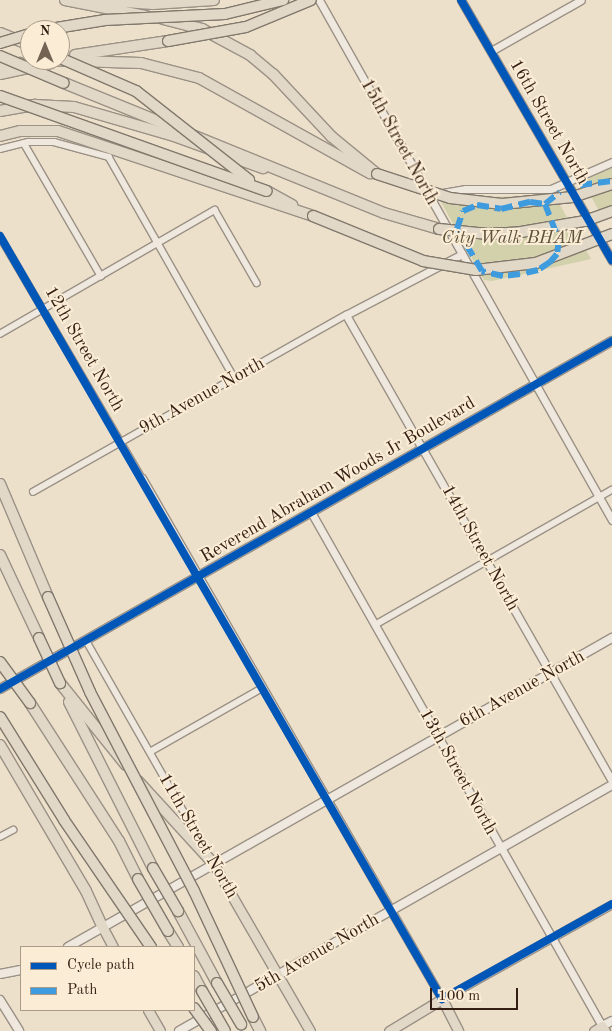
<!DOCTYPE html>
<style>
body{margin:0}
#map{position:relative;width:612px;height:1031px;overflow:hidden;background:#ece0cb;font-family:"Old Standard TT",serif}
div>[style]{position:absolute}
.green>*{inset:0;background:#d3d1ab}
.roads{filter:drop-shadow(1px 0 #9b9185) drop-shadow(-1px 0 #9b9185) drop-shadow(0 1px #9b9185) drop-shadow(0 -1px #9b9185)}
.minor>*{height:5.5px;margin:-2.75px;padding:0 2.75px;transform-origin:2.75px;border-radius:2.75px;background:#efe8de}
.tertiary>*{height:7px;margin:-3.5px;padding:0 3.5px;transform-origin:3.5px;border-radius:3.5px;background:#efe8de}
.secondary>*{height:8px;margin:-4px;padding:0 4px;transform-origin:4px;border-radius:4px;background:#efe8de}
.primary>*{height:9px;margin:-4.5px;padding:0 4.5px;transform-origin:4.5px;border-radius:4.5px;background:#e2d8c8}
.motorway>*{height:10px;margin:-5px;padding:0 5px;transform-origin:5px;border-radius:5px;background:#e2d8c8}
.bridges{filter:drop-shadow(1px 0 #81786c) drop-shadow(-1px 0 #81786c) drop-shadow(0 1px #81786c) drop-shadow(0 -1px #81786c)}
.motorway-bridge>*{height:10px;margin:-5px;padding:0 5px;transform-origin:5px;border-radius:5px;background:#e2d8c8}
.quiet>*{height:6px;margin-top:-3px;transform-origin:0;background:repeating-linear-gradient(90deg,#3e9bde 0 12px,transparent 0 18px)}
.cycleway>*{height:8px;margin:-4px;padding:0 4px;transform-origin:4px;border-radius:4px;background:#0057b8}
span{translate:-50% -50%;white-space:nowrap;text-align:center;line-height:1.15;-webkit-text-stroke:4px #fbedd5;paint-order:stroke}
.street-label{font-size:18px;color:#341e13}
.park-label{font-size:18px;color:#5d5039;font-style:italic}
.legend{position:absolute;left:20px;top:946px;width:175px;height:65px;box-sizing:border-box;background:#fbedd5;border:1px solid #ab9a87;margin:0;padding:6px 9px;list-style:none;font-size:15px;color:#341e13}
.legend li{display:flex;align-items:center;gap:10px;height:25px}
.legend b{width:25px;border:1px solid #ab9a87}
.north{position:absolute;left:20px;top:20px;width:50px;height:50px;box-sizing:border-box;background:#fbedd5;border:1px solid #ab9a87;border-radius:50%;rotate:0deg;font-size:14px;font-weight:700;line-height:20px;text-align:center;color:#341e13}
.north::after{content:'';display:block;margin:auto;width:18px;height:22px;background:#746253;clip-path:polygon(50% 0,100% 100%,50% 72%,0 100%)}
.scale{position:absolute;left:430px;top:988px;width:88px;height:22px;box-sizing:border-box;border:2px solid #341e13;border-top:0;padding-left:6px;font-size:15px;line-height:18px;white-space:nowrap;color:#341e13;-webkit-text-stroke:4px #fbedd5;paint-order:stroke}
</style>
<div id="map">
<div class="green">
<div style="clip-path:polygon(612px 165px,612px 216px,604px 220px,583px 182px)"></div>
<div style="clip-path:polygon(555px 196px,591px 259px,492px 281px,484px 280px,441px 202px,455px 197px)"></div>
</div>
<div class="roads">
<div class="minor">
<div style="left:24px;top:143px;width:154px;rotate:59.9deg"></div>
<div style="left:0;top:149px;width:29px;rotate:-14deg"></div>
<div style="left:28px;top:142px;width:26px"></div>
<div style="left:54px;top:142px;width:57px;rotate:15.3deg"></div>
<div style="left:109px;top:157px;width:255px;rotate:60.4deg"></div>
<div style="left:0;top:236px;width:281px;rotate:59.6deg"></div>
<div style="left:0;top:334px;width:248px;rotate:-30deg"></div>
<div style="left:215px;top:210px;width:84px;rotate:60.1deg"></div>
<div style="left:33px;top:492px;width:360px;rotate:-29.5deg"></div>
<div style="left:375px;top:625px;width:273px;rotate:-29.7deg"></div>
<div style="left:86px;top:640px;width:242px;rotate:60.3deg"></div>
<div style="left:150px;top:752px;width:129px;rotate:-29.7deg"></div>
<div style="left:0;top:837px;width:15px;rotate:-28deg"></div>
</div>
<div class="tertiary">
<div style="left:319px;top:0;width:597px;rotate:60.6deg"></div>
<div style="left:461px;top:0;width:301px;rotate:59.9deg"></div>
<div style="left:491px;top:51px;width:103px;rotate:-29.5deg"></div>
<div style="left:437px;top:194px;width:29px;rotate:-10deg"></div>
<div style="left:466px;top:189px;width:85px"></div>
<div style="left:551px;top:189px;width:67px;rotate:-23.9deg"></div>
<div style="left:462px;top:254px;width:131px;rotate:152.3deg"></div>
<div style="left:346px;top:315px;width:537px;rotate:60.28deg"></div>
<div style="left:142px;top:478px;width:601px;rotate:60.07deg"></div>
<div style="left:442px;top:999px;width:195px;rotate:-29.2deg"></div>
<div style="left:311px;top:512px;width:591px;rotate:60.48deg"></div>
</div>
<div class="secondary">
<div style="left:0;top:689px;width:704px;rotate:-29.62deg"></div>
<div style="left:68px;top:947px;width:626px;rotate:-29.6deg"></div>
<div style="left:0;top:974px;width:21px;rotate:-11deg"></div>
<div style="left:0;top:1000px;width:36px;rotate:58deg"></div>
<div style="left:602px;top:1026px;width:11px;rotate:-27deg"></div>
<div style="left:179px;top:1031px;width:498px;rotate:-29.6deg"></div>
</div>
<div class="primary">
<div style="left:213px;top:863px;width:194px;rotate:60deg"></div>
<div style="left:103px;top:928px;width:21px;rotate:62deg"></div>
<div style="left:148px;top:1010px;width:24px;rotate:60deg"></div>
<div style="left:389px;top:1031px;width:62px;rotate:-31.1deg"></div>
<div style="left:442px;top:999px;width:36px;rotate:63deg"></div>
<div style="left:594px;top:1031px;width:9px;rotate:-32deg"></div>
<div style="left:602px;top:1026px;width:6px;rotate:59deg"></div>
</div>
<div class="motorway">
<div style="left:65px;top:0;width:83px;rotate:11.2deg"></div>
<div style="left:96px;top:0;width:57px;rotate:4deg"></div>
<div style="left:153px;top:4px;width:61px;rotate:-3.8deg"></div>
<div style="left:163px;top:19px;width:40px;rotate:14.4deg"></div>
<div style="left:202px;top:29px;width:55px;rotate:28.4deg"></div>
<div style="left:250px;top:55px;width:30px;rotate:40deg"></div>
<div style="left:273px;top:74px;width:86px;rotate:46.9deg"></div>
<div style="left:332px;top:137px;width:58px;rotate:39.4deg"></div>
<div style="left:0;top:33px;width:32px;rotate:22deg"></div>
<div style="left:75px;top:55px;width:94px;rotate:-8.6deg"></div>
<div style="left:43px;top:60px;width:98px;rotate:1.8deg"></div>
<div style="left:141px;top:63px;width:60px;rotate:14.5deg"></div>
<div style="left:199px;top:78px;width:196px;rotate:29.1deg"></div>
<div style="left:0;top:66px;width:20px;rotate:-9deg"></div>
<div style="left:0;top:74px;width:52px;rotate:-12.2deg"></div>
<div style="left:64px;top:83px;width:345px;rotate:22.1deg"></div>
<div style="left:384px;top:213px;width:57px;rotate:16.2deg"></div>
<div style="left:0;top:111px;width:36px;rotate:-10deg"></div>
<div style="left:35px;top:105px;width:39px;rotate:3deg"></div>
<div style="left:74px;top:107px;width:104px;rotate:16.2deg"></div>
<div style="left:174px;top:136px;width:95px;rotate:19.8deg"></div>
<div style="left:0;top:136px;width:21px;rotate:-14deg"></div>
<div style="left:20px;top:131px;width:38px"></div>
<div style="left:58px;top:131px;width:269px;rotate:18.4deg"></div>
<div style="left:267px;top:191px;width:29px;rotate:29deg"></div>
<div style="left:0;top:484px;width:123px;rotate:67deg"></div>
<div style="left:0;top:555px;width:92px;rotate:64.8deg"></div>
<div style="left:60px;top:683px;width:105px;rotate:51.2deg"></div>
<div style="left:69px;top:702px;width:186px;rotate:63.2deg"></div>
<div style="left:30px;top:703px;width:164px;rotate:57.2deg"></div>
<div style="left:119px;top:841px;width:42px;rotate:63.4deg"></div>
<div style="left:0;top:745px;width:169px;rotate:59.5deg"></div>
<div style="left:86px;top:891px;width:41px;rotate:65.3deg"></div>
<div style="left:138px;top:781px;width:111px;rotate:47.6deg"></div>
<div style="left:178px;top:911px;width:82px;rotate:61.6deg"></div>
<div style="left:168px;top:931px;width:19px;rotate:58deg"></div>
<div style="left:194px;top:976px;width:17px;rotate:62deg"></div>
<div style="left:253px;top:1017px;width:16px;rotate:63deg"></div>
</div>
</div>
<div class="bridges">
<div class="motorway-bridge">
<div style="left:44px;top:30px;width:62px;rotate:-9.3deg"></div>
<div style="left:105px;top:20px;width:120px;rotate:-2.9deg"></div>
<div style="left:225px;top:14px;width:60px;rotate:-13.6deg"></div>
<div style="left:168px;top:41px;width:79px;rotate:-10.2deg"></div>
<div style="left:246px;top:27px;width:70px;rotate:-22.6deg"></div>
<div style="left:0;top:43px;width:31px;rotate:-17deg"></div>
<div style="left:0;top:56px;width:69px;rotate:22.9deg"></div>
<div style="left:60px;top:58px;width:83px;rotate:23.5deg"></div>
<div style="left:136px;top:91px;width:144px;rotate:38.2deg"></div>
<div style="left:0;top:96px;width:283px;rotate:19.6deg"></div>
<div style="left:377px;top:174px;width:77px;rotate:18.2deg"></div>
<div style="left:450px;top:198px;width:52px;rotate:6.6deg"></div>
<div style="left:502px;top:204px;width:71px;rotate:-5.6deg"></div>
<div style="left:573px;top:197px;width:41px;rotate:-18.4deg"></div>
<div style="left:313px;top:216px;width:119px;rotate:22.2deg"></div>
<div style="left:423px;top:261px;width:54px;rotate:9.6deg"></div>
<div style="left:476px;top:270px;width:60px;rotate:-6.7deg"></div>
<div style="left:536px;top:263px;width:81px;rotate:-20.9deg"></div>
<div style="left:439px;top:229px;width:49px;rotate:5.8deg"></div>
<div style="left:488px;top:234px;width:33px;rotate:-3deg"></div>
<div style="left:521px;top:232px;width:65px;rotate:-9.8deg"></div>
<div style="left:585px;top:221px;width:29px;rotate:-20deg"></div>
<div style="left:48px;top:597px;width:104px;rotate:66.1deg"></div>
<div style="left:90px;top:692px;width:225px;rotate:62.4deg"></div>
<div style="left:194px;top:891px;width:139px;rotate:64.9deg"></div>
<div style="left:39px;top:638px;width:50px;rotate:65deg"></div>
<div style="left:0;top:662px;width:51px;rotate:53.8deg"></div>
<div style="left:0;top:717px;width:121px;rotate:58.1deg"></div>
<div style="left:64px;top:820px;width:154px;rotate:55.6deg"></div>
<div style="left:153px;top:868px;width:50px;rotate:59.8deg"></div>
<div style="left:138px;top:879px;width:60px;rotate:60deg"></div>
<div style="left:217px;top:983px;width:48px;rotate:59.7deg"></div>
<div style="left:202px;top:991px;width:46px;rotate:60.1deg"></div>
<div style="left:194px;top:1008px;width:29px;rotate:54deg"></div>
</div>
</div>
<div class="quiet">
<div style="left:580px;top:185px;width:32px;rotate:-7deg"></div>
<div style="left:545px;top:204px;width:39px;rotate:69deg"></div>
<div style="left:559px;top:240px;width:14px;rotate:98deg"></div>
<div style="left:557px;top:254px;width:11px;rotate:131deg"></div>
<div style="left:550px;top:262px;width:14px;rotate:146deg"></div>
<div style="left:538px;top:270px;width:18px;rotate:167deg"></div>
<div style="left:520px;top:274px;width:17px;rotate:173deg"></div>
<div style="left:503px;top:276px;width:22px;rotate:-167deg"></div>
<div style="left:482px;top:271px;width:49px;rotate:-120.8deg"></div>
<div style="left:457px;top:229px;width:19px;rotate:-72deg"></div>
<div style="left:463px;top:211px;width:15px;rotate:-23deg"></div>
<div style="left:477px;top:205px;width:24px;rotate:9deg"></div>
<div style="left:501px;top:209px;width:30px;rotate:-14deg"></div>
<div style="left:530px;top:202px;width:15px;rotate:8deg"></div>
<div style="left:545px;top:204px;width:19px;rotate:-39deg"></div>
</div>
<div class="cycleway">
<div style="left:461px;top:0;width:301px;rotate:59.9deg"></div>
<div style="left:0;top:236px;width:882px;rotate:59.92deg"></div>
<div style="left:442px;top:999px;width:195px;rotate:-29.2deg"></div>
<div style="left:0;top:689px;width:704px;rotate:-29.62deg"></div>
</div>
<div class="street-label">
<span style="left:549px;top:122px;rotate:60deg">16th Street North</span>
<span style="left:399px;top:142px;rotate:61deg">15th Street North</span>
<span style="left:84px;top:349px;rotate:60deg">12th Street North</span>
<span style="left:202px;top:396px;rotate:-29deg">9th Avenue North</span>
<span style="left:338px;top:480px;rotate:-30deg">Reverend Abraham Woods Jr Boulevard</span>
<span style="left:480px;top:548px;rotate:61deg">14th Street North</span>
<span style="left:522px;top:689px;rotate:-29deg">6th Avenue North</span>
<span style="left:458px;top:772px;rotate:61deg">13th Street North</span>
<span style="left:198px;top:836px;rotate:60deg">11th Street North</span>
<span style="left:317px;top:953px;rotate:-30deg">5th Avenue North</span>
</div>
<div class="park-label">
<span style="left:512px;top:238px">City Walk BHAM</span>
</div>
<ul class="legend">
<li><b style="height:6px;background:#0057b8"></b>Cycle path</li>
<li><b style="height:6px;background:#3e9bde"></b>Path</li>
</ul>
<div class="north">N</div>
<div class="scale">100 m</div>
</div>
